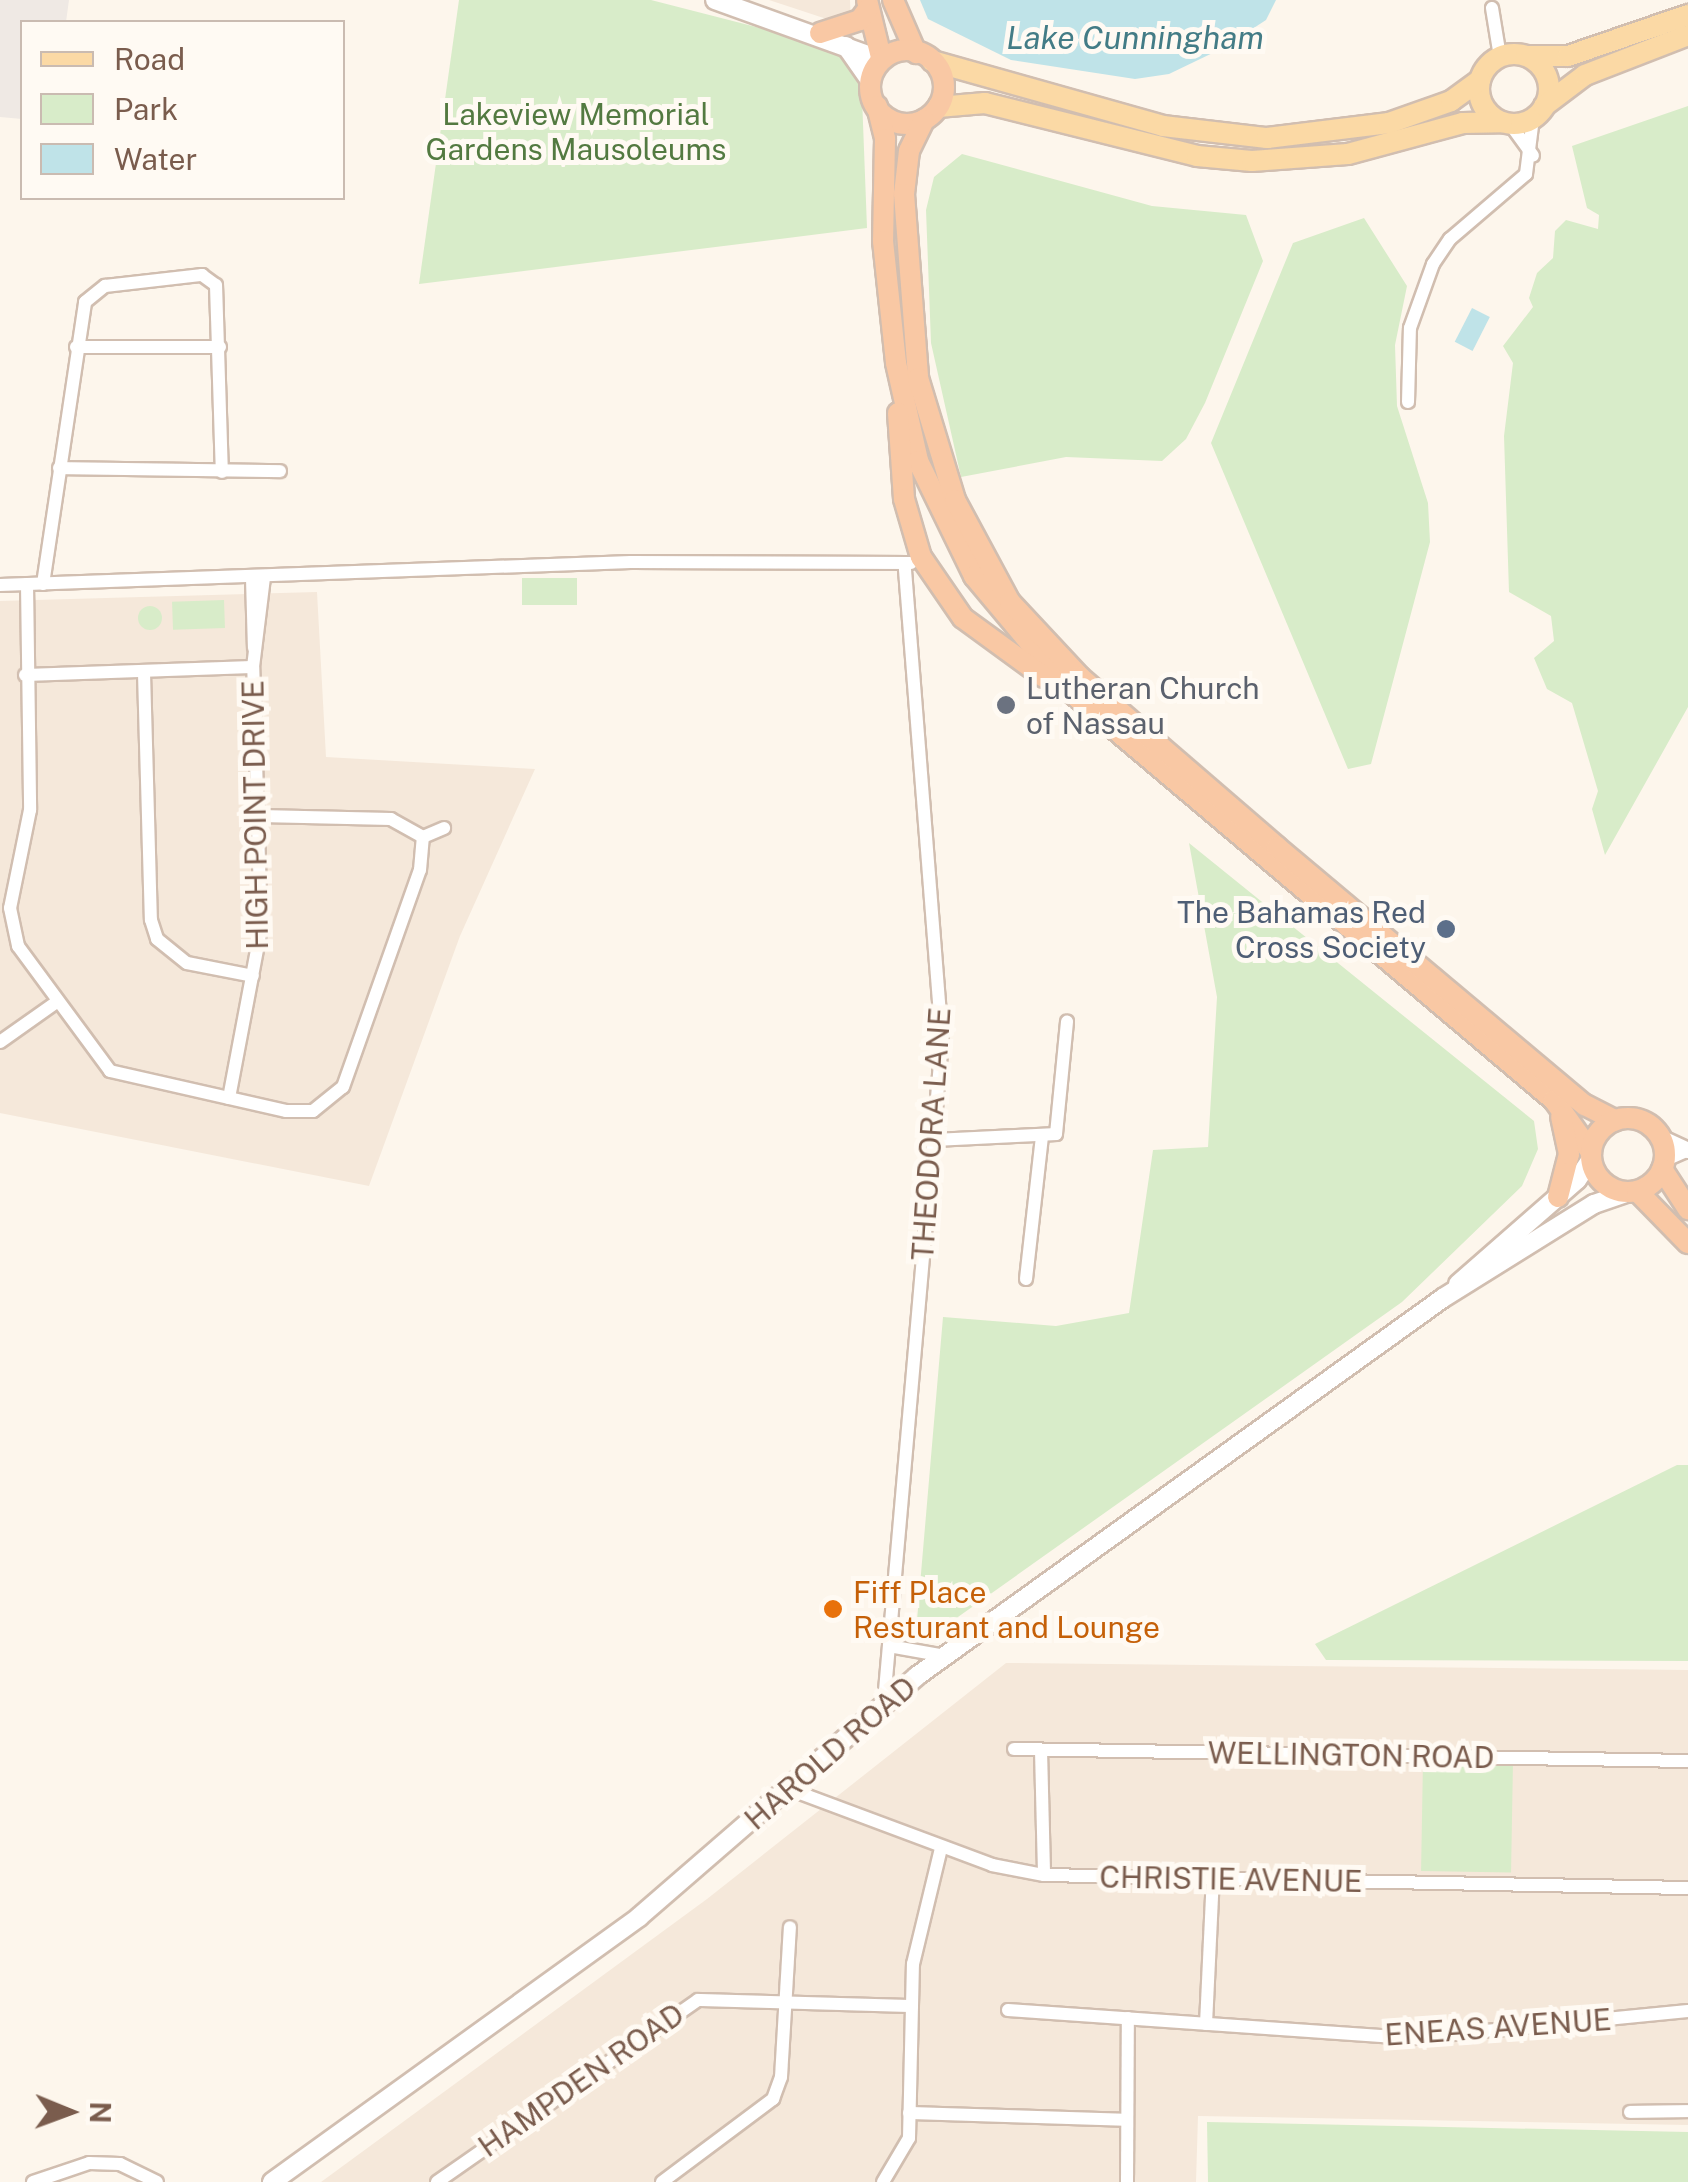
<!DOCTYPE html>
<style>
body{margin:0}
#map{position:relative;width:1688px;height:2182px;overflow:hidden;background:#fdf6ec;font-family:"Public Sans",sans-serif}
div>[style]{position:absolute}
.residential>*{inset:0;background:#f5e8da}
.industrial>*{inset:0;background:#efe9e4}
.green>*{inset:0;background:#d8ecc9;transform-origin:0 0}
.round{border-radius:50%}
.water>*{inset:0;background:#bfe3e8;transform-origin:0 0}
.roads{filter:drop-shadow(2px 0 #d1beb0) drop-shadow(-2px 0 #d1beb0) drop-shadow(0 2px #d1beb0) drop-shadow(0 -2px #d1beb0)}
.minor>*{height:12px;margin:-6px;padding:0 6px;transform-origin:6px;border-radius:6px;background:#fff}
.tertiary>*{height:15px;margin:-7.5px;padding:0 7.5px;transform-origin:7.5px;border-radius:7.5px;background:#fff}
.secondary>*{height:18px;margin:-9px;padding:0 9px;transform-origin:9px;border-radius:9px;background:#fff}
.primary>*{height:20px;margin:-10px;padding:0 10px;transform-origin:10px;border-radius:10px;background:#fbd9a5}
.primary>.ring{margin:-10px;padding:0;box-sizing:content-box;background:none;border:20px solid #fbd9a5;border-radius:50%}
.trunk>*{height:20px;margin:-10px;padding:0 10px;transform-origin:10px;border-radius:10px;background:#f9c8a4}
.trunk>.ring{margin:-10px;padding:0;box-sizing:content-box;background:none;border:20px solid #f9c8a4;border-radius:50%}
.dots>*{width:28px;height:28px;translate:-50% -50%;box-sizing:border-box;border:5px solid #fffaf3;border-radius:50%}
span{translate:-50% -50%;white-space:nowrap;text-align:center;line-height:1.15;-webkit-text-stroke:10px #fffaf3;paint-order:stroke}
.park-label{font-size:30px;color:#537a41}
.worship-label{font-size:30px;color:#5b616d}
.left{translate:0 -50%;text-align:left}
.street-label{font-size:30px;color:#7a5c4d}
.service-label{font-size:30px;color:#4e5e75}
.right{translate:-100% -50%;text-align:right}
.food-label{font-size:30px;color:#c56008}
.water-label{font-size:32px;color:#437c86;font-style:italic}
.legend{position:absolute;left:20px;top:20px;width:325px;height:180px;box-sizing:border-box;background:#fffaf3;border:2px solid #cabbb1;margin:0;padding:12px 18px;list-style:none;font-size:30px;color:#7a5c4d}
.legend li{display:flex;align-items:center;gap:20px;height:50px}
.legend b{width:50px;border:2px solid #cabbb1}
.north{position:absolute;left:20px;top:2062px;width:100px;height:100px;-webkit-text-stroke:8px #fffaf3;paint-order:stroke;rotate:91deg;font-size:28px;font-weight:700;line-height:40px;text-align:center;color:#7a5c4d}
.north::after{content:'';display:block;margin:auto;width:35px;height:45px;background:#7a5c4d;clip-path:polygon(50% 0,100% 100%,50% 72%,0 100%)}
</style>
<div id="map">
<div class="residential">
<div style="clip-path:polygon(769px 0,850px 0,851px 27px)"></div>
<div style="clip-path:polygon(317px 592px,326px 757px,535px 769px,460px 936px,369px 1186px,0 1113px,0 601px)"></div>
<div style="clip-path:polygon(1006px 1663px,1688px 1670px,1688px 2125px,1198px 2116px,1196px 2182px,321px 2182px,707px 1899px)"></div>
</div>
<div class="industrial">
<div style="clip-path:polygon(0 0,69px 0,66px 22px,22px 22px,22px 119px,0 117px)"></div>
</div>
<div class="green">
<div style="clip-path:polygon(459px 0,651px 0,842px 49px,861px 71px,867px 228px,419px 284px)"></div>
<div style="clip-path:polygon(1688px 106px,1688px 707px,1605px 855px,1592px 809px,1598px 791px,1572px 703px,1547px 689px,1534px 658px,1554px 641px,1551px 616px,1509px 592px,1504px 436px,1513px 363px,1503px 346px,1533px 307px,1529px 298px,1537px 273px,1553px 258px,1555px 231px,1566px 220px,1598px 229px,1599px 215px,1587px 208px,1572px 146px)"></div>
<div style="clip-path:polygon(962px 154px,1152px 206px,1246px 215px,1263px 261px,1205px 403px,1186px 439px,1162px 461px,1066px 457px,961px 477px,931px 343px,926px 210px,934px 177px)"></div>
<div style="clip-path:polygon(1364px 218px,1407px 286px,1395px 345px,1397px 406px,1428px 503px,1430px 542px,1371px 764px,1348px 769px,1211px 443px,1293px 243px)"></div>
<div style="left:577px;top:578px;width:27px;height:55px;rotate:90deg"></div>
<div style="left:224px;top:600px;width:28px;height:52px;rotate:88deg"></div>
<div class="round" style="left:138px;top:606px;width:24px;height:24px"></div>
<div style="clip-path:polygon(1189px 843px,1534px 1121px,1538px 1149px,1522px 1186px,1402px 1302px,941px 1629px,917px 1620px,943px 1317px,1056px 1326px,1129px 1313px,1153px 1150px,1208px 1147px,1217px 997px)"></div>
<div style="clip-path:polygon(1677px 1465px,1688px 1465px,1688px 1661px,1326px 1660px,1315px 1644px)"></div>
<div style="left:1423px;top:1760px;width:90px;height:111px;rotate:1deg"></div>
<div style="clip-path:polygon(1207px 2122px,1688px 2132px,1688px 2182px,1208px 2182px)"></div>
</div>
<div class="water">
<div style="clip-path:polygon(920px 0,1276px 0,1266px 20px,1223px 48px,1169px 74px,1135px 79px,1011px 60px,928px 19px)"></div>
<div style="left:1472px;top:308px;width:20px;height:38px;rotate:27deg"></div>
</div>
<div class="roads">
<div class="minor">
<div style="left:1492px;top:8px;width:50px;rotate:80.7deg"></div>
<div style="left:1510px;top:124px;width:39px;rotate:54deg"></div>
<div style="left:76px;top:347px;width:144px"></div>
<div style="left:1408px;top:402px;width:74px;rotate:-88.5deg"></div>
<div style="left:1410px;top:328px;width:68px;rotate:-70.2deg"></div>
<div style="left:1433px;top:264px;width:30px;rotate:-56deg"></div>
<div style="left:1450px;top:239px;width:100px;rotate:-40.5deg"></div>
<div style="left:1526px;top:174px;width:56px;rotate:-82.9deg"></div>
<div style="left:59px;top:468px;width:221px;rotate:0.8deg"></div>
<div style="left:252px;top:578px;width:70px;rotate:88.4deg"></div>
<div style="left:27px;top:584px;width:226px;rotate:89.2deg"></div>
<div style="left:30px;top:810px;width:100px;rotate:101.5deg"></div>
<div style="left:10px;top:908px;width:39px;rotate:78deg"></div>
<div style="left:18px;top:946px;width:155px;rotate:53.6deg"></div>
<div style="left:110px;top:1071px;width:180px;rotate:12.8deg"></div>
<div style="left:286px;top:1111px;width:27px"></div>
<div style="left:313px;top:1111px;width:38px;rotate:-39deg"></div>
<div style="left:343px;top:1087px;width:230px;rotate:-70.5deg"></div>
<div style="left:420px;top:870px;width:33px;rotate:-85deg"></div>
<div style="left:423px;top:837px;width:37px;rotate:-151deg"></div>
<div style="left:391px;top:819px;width:131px;rotate:-178.7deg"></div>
<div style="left:43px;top:584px;width:285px;rotate:-81.5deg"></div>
<div style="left:85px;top:302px;width:26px;rotate:-39deg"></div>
<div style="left:105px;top:286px;width:98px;rotate:-6.5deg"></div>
<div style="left:202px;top:275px;width:17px;rotate:36deg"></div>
<div style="left:216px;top:285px;width:187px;rotate:88.2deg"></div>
<div style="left:0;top:585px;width:631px;rotate:-2.09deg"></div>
<div style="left:631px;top:562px;width:280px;rotate:0.2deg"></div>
<div style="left:144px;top:673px;width:247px;rotate:88.4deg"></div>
<div style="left:151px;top:920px;width:20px;rotate:72deg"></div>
<div style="left:157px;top:939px;width:38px;rotate:39deg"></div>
<div style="left:187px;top:963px;width:67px;rotate:11.1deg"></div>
<div style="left:25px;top:675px;width:228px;rotate:-2deg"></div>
<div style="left:423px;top:837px;width:23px;rotate:-23deg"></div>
<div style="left:0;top:1042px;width:67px;rotate:-35.3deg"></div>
<div style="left:229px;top:1098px;width:172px;rotate:-79.3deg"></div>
<div style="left:261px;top:929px;width:262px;rotate:-91.7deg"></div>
<div style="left:253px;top:667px;width:91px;rotate:-83deg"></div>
<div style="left:935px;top:1140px;width:121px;rotate:-2.8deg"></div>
<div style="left:1056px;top:1134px;width:113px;rotate:-84.4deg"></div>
<div style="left:1026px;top:1279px;width:143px;rotate:-83.6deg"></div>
<div style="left:889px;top:1646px;width:57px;rotate:10.1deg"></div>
<div style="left:884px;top:1702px;width:665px;rotate:-84.99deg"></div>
<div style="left:942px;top:1040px;width:475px;rotate:-94.5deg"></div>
<div style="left:1014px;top:1749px;width:674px;rotate:1.02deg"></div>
<div style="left:1041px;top:1750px;width:125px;rotate:88.6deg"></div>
<div style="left:789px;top:1789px;width:217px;rotate:20.5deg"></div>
<div style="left:992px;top:1865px;width:53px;rotate:10.9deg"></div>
<div style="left:1044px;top:1875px;width:644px;rotate:1.16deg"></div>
<div style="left:1008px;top:2010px;width:406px;rotate:4deg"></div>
<div style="left:1413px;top:2038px;width:276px;rotate:-5.6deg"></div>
<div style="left:1206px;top:2024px;width:146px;rotate:-87.3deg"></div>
<div style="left:1630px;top:2112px;width:58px;rotate:-1deg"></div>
<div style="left:909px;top:2113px;width:217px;rotate:1.8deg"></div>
<div style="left:33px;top:2182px;width:59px;rotate:-18.7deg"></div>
<div style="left:89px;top:2163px;width:31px;rotate:2deg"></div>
<div style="left:120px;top:2164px;width:41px;rotate:25.9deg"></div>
<div style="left:437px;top:2182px;width:318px;rotate:-34.9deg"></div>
<div style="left:698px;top:2000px;width:214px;rotate:1.6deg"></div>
<div style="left:662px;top:2182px;width:139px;rotate:-36.8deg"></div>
<div style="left:773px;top:2099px;width:23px;rotate:-70deg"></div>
<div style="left:781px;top:2077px;width:150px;rotate:-86.6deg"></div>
<div style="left:883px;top:2182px;width:51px;rotate:-59.4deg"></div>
<div style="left:909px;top:2138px;width:174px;rotate:-88.7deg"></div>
<div style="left:913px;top:1964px;width:119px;rotate:-76.4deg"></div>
<div style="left:1127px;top:2182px;width:164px;rotate:-89.7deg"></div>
</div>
<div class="tertiary">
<div style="left:1660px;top:1137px;width:31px;rotate:25deg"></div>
<div style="left:1665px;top:1158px;width:22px;rotate:-24deg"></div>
</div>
<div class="secondary">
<div style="left:715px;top:0;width:174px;rotate:19.8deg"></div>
<div style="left:846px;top:46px;width:44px;rotate:55.2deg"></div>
<div style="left:1458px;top:1284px;width:158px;rotate:-41.2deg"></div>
<div style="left:1577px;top:1180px;width:25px;rotate:-56deg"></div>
<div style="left:272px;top:2182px;width:453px;rotate:-35.8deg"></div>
<div style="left:639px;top:1917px;width:368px;rotate:-40.9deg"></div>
<div style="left:917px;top:1676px;width:648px;rotate:-35.7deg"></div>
<div style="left:1443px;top:1298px;width:178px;rotate:-31.9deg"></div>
<div style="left:1594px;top:1204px;width:37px;rotate:-19deg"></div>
</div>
<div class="primary">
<div class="ring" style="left:1479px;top:54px;width:50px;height:50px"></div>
<div style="left:1526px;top:56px;width:42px"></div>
<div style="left:1568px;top:56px;width:127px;rotate:-18.9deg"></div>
<div style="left:932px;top:61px;width:240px;rotate:15.7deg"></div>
<div style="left:1163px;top:126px;width:105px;rotate:6.6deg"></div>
<div style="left:1267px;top:138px;width:123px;rotate:-7deg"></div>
<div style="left:1389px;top:123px;width:66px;rotate:-19.5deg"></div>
<div style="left:1451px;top:101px;width:36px;rotate:-36deg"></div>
<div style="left:1544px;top:106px;width:51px;rotate:-37.1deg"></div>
<div style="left:1585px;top:75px;width:110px;rotate:-21.2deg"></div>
<div style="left:938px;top:107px;width:47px;rotate:-4.9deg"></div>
<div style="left:985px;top:103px;width:219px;rotate:14deg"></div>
<div style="left:1197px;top:156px;width:55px;rotate:5.2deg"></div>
<div style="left:1252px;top:161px;width:96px;rotate:-4.2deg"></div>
<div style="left:1348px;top:154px;width:119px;rotate:-15.1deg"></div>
<div style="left:1463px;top:123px;width:39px;rotate:-1deg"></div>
</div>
<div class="trunk">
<div style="left:867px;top:0;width:59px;rotate:76.2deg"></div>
<div style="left:893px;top:0;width:58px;rotate:66.5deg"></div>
<div style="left:820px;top:33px;width:42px;rotate:-18deg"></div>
<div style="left:860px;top:20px;width:14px;rotate:-54deg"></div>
<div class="ring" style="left:870px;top:50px;width:54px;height:54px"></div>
<div style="left:877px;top:106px;width:34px;rotate:76deg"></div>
<div style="left:885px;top:139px;width:102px;rotate:91.1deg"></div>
<div style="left:883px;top:241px;width:123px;rotate:83.9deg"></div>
<div style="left:896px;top:363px;width:100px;rotate:77.3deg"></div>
<div style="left:918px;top:461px;width:128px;rotate:64deg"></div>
<div style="left:974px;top:576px;width:153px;rotate:50.1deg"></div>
<div style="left:1072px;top:693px;width:631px;rotate:40.18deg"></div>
<div style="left:1554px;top:1100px;width:64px;rotate:54.6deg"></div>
<div style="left:924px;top:120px;width:34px;rotate:116deg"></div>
<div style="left:909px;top:151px;width:43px;rotate:96.6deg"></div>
<div style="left:904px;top:194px;width:185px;rotate:85.6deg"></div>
<div style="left:918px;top:378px;width:127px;rotate:73.1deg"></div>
<div style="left:955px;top:500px;width:116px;rotate:61.7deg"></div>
<div style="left:1010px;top:602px;width:103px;rotate:47deg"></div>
<div style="left:1080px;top:677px;width:260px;rotate:40.8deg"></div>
<div style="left:1277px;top:847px;width:402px;rotate:40deg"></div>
<div style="left:1585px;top:1105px;width:34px;rotate:27deg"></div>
<div style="left:898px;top:413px;width:86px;rotate:86deg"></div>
<div style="left:904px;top:499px;width:60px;rotate:73.7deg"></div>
<div style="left:921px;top:557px;width:74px;rotate:55.5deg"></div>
<div style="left:963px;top:618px;width:100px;rotate:36.1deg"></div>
<div class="ring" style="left:1591px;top:1118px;width:54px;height:54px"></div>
<div style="left:1662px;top:1169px;width:48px;rotate:57deg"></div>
<div style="left:1637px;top:1191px;width:73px;rotate:45.6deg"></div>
<div style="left:1558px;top:1197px;width:44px;rotate:-75.7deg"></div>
<div style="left:1569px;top:1154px;width:38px;rotate:-102deg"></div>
</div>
</div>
<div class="dots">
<div style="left:1006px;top:705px;background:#6b7280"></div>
<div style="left:1446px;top:929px;background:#5c6f8a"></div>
<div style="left:833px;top:1609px;background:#e8710a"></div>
</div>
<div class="park-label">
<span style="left:576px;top:131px">Lakeview Memorial<br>Gardens Mausoleums</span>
</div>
<div class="worship-label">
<span class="left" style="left:1026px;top:705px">Lutheran Church<br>of Nassau</span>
</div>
<div class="street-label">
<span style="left:255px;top:815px;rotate:-91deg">HIGH POINT DRIVE</span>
<span style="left:931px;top:1134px;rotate:-86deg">THEODORA LANE</span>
<span style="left:830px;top:1753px;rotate:-41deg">HAROLD ROAD</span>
<span style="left:1351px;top:1755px;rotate:1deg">WELLINGTON ROAD</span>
<span style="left:1231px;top:1879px;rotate:1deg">CHRISTIE AVENUE</span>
<span style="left:1498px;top:2027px;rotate:-4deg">ENEAS AVENUE</span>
<span style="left:581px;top:2080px;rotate:-35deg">HAMPDEN ROAD</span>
</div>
<div class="service-label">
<span class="right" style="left:1426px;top:929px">The Bahamas Red<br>Cross Society</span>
</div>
<div class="food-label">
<span class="left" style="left:853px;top:1609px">Fiff Place<br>Resturant and Lounge</span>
</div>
<div class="water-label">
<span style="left:1135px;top:38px">Lake Cunningham</span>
</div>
<ul class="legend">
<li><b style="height:12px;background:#fbd9a5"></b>Road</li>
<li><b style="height:28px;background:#d8ecc9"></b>Park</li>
<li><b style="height:28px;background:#bfe3e8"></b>Water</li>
</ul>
<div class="north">N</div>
</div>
